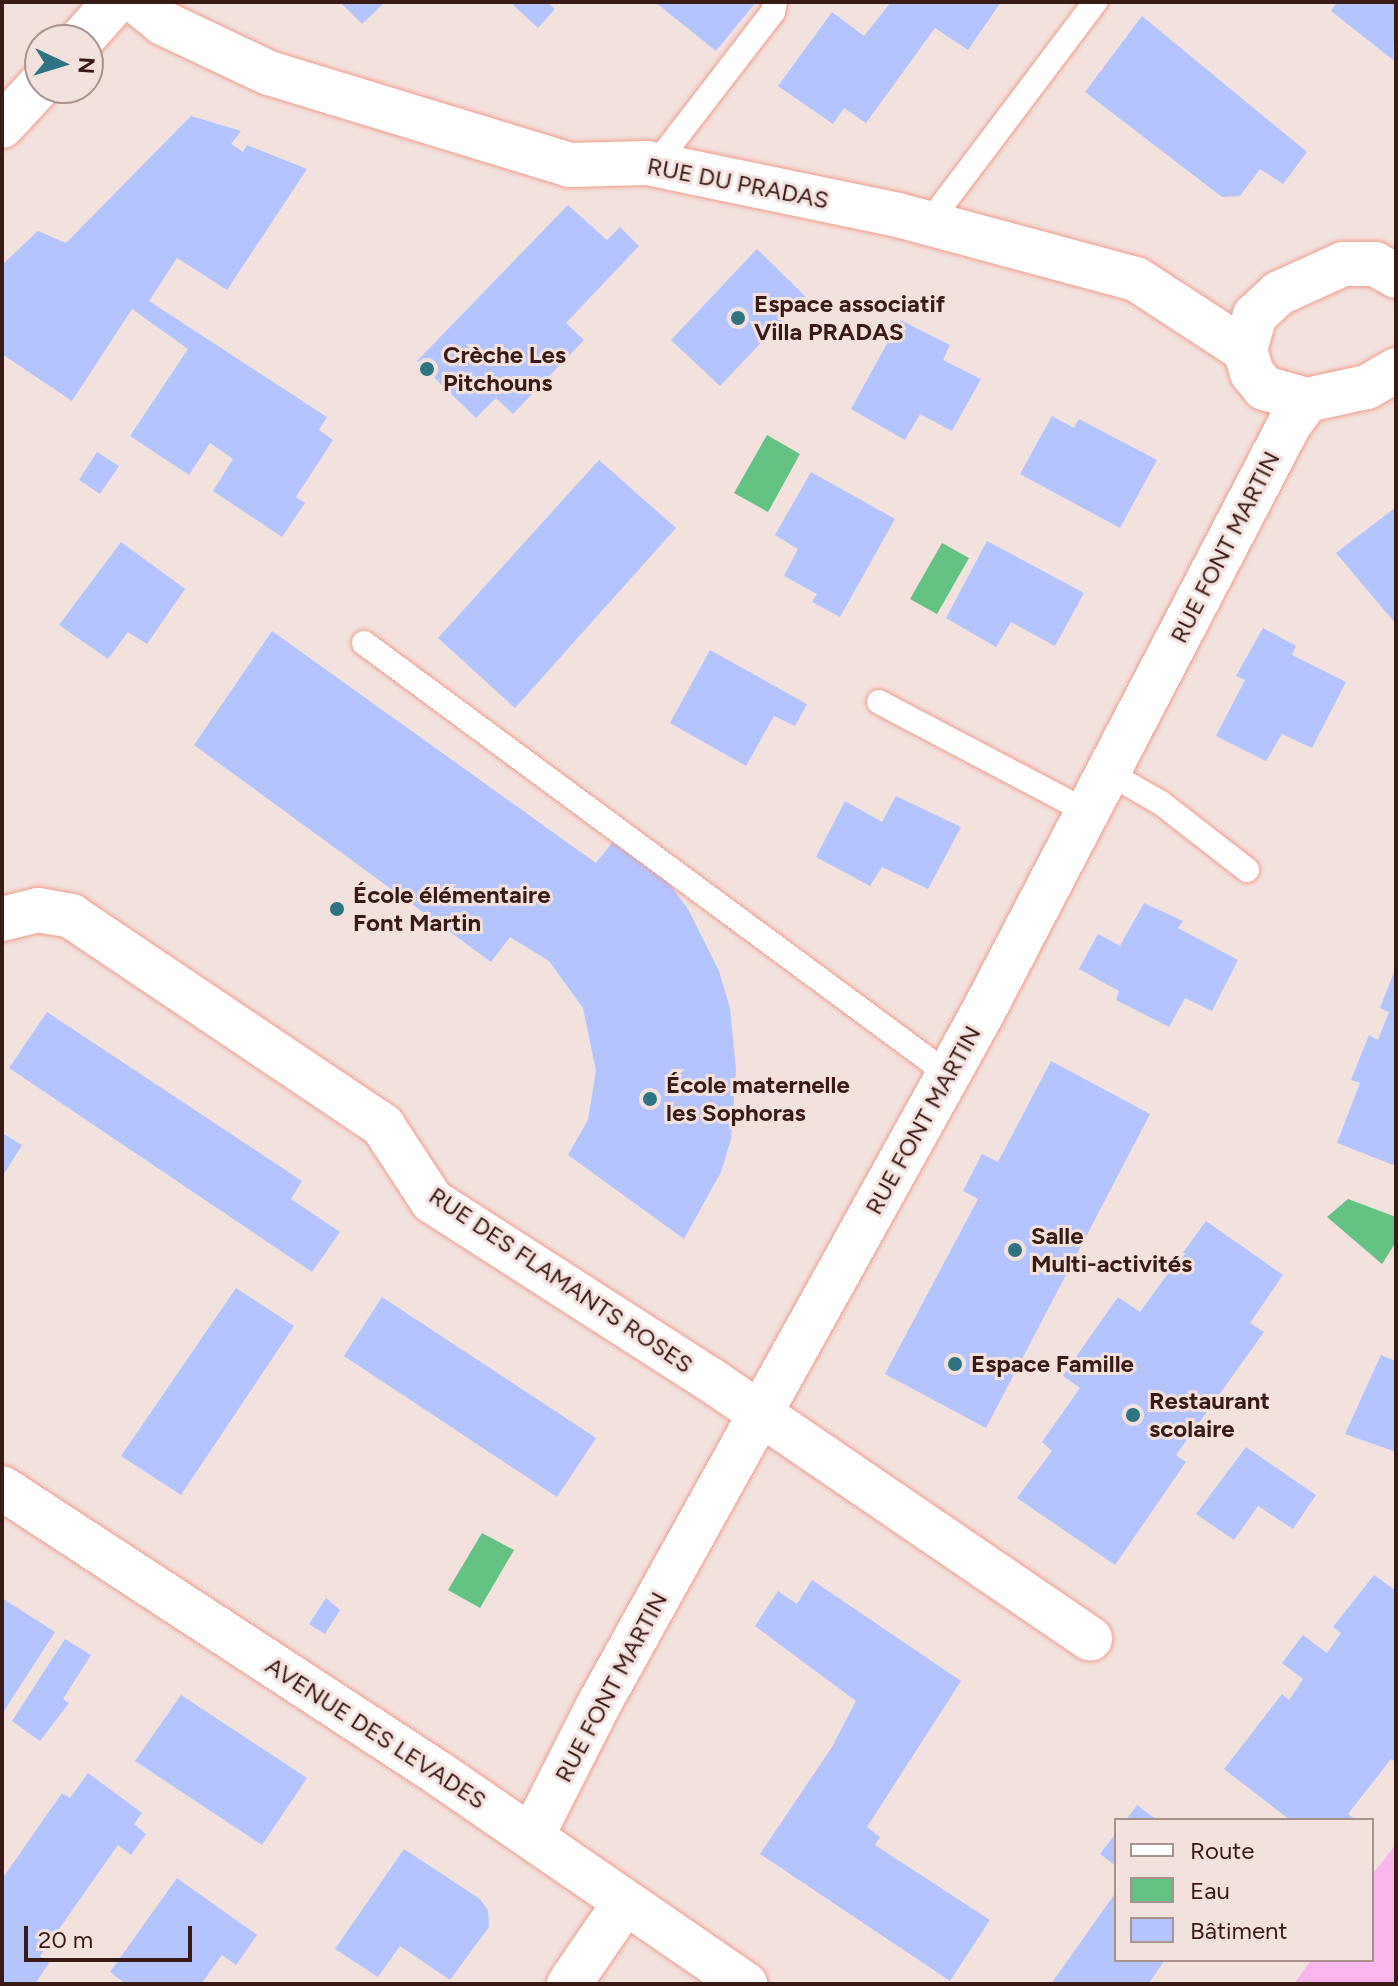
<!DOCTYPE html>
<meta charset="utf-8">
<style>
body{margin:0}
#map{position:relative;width:1398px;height:1986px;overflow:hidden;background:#f3e1dd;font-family:Figtree,sans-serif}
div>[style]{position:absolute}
.green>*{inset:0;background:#f8b6ed}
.water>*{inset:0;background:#64c283}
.building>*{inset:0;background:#b4c4fe}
.roads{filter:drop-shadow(0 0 2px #f09c8a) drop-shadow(0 0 2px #f09c8a)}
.service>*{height:24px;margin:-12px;padding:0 12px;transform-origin:12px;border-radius:12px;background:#fff}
.minor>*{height:44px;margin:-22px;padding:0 22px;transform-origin:22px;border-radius:22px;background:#fff}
.dots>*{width:22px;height:22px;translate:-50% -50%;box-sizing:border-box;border:4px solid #f3e1dd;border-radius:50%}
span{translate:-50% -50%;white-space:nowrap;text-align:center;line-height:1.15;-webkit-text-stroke:6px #f3e1dd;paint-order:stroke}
.street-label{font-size:24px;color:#3a1a14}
.poi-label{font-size:24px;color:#3a1a14;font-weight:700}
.left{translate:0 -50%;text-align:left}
.frame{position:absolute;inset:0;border:4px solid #3a1a14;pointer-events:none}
.legend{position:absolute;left:1114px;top:1818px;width:260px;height:144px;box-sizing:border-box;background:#f3e1dd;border:2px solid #a9918d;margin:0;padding:10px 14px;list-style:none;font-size:24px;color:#3a1a14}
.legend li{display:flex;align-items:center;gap:16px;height:40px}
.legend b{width:40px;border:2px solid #a9918d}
.north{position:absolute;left:24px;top:24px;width:80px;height:80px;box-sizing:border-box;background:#f3e1dd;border:2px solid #a9918d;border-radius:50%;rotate:94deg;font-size:22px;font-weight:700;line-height:32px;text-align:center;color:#3a1a14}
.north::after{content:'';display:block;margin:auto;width:28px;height:36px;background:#2e7482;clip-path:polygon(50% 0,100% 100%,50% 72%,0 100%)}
.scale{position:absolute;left:24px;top:1926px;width:168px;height:36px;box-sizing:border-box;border:4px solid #3a1a14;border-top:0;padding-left:10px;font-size:24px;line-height:28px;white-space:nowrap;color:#3a1a14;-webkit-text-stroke:6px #f3e1dd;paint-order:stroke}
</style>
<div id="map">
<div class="green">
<div style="clip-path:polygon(1396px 1844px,1396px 1984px,1294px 1984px,1311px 1960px,1372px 1960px,1372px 1875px)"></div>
</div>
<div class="water">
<div style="clip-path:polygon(767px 435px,800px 454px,768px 512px,734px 493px)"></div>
<div style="clip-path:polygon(942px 543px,969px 558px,937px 614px,910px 599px)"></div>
<div style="clip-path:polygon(1348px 1199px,1396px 1217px,1396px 1242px,1382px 1264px,1327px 1217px)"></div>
<div style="clip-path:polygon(482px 1533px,514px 1550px,480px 1608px,448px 1590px)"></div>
</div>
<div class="building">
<div style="clip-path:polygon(340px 2px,385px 2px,362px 24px)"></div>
<div style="clip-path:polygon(510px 2px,547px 2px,555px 9px,538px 28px)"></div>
<div style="clip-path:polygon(655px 2px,756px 2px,716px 51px)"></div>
<div style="clip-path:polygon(891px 2px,1001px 2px,968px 50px,935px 28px,866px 123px,844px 108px,833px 124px,778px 86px,832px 12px,864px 36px)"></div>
<div style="clip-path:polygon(1337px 2px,1396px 2px,1393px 60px,1331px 11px)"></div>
<div style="clip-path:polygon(1142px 16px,1307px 152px,1283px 184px,1260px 169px,1240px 196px,1222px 197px,1085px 92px)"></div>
<div style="clip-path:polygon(191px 116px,241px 131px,231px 144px,243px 152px,247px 145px,307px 169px,227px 290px,177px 258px,149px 301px,327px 417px,319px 430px,333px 440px,296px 497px,305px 503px,282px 537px,213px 491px,233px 459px,210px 443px,189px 475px,130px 436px,188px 349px,132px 309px,72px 401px,2px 354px,2px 265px,38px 231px,66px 243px)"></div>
<div style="clip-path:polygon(568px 205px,607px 240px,620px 227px,639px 246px,566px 323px,584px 340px,513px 414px,496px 398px,476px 418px,417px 361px)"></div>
<div style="clip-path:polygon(757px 249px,805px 296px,720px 386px,671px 340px)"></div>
<div style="clip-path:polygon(900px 320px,950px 345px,943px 360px,981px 379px,952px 431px,920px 414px,905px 440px,851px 409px)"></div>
<div style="clip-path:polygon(1052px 416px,1074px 428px,1079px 419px,1157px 460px,1120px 528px,1020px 474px)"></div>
<div style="clip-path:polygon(97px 452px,119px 466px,100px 494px,79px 480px)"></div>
<div style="clip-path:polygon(599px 460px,676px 528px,515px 708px,438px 638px)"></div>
<div style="clip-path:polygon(811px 472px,895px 519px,840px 617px,812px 602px,817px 594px,784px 576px,798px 549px,775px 535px)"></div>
<div style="clip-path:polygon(1396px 507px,1396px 624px,1336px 553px)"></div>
<div style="clip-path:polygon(987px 541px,1084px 593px,1055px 646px,1011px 622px,996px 647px,946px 618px)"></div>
<div style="clip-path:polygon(121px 542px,185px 589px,147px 644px,128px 632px,108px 659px,59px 625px)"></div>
<div style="clip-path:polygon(1263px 628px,1296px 646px,1292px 655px,1346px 682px,1312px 748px,1282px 734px,1266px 761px,1216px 736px,1245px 680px,1236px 676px)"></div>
<div style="clip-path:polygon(272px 631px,596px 863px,617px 837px,667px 881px,688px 909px,719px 971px,730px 1008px,736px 1069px,731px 1139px,721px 1172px,684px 1239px,568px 1155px,588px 1120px,596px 1071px,583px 1008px,549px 961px,510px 937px,491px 962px,194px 745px)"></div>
<div style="clip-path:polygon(710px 650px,807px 704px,795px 726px,774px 716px,746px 766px,670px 723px)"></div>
<div style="clip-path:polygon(896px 796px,961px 827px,928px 889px,882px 867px,870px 886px,816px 857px,845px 801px,882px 822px)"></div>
<div style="clip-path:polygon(1144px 903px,1183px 921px,1178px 928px,1238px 960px,1212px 1011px,1185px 998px,1169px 1027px,1116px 1000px,1119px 991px,1079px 969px,1098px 934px,1120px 946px)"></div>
<div style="clip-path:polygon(1396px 967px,1396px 1166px,1337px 1143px,1360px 1083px,1351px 1080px,1369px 1035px,1378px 1040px,1389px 1012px,1380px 1008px)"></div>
<div style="clip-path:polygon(47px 1012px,302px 1181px,291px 1199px,340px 1232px,312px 1272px,9px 1068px)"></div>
<div style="clip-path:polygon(1051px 1061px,1150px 1114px,986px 1428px,885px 1374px,978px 1199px,963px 1191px,982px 1154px,998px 1162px)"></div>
<div style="clip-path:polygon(2px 1133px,22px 1145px,2px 1177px)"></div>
<div style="clip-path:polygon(1206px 1221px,1283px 1275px,1250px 1323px,1264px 1332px,1176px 1455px,1186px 1462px,1115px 1565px,1017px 1498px,1052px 1451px,1042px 1442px,1080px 1388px,1063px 1376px,1087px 1341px,1118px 1297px,1140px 1312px)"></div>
<div style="clip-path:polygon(236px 1288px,294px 1326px,181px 1495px,121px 1456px)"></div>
<div style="clip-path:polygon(382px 1297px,596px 1438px,557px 1497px,344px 1356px)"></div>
<div style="clip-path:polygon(1381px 1355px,1396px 1361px,1396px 1452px,1345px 1434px)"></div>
<div style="clip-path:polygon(1246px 1447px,1316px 1495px,1293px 1529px,1258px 1506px,1234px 1540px,1196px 1514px)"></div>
<div style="clip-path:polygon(1374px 1575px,1396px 1591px,1396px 1762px,1391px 1759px,1348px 1814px,1356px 1820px,1290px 1820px,1224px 1769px,1282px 1694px,1289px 1700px,1303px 1679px,1282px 1663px,1303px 1635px,1327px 1653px,1341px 1633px,1333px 1627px)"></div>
<div style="clip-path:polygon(812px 1580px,961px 1681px,867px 1827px,880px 1837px,875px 1845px,990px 1920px,950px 1981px,760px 1854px,832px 1747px,856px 1701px,755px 1626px,778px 1591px,797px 1604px)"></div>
<div style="clip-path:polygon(2px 1598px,55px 1632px,2px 1714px)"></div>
<div style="clip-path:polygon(326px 1598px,340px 1610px,325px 1634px,309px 1624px)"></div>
<div style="clip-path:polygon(65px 1639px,91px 1655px,63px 1699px,69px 1703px,40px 1741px,12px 1721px)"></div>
<div style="clip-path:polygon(181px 1695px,307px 1778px,262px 1845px,135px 1761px)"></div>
<div style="clip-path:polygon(88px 1773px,142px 1813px,134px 1824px,146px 1834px,131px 1855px,118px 1845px,40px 1956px,49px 1963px,35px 1984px,2px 1984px,2px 1879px,62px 1793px,70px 1798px)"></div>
<div style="clip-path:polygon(1137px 1805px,1157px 1820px,1126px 1820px)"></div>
<div style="clip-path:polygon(1116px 1833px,1116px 1866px,1100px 1854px)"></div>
<div style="clip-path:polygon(404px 1849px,480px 1899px,488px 1910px,489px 1927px,450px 1980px,400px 1946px,378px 1977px,335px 1949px)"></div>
<div style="clip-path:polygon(177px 1878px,257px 1935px,236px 1965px,222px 1955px,201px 1984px,126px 1984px,110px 1972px)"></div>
<div style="clip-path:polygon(1116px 1892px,1116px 1960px,1165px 1960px,1148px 1984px,1051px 1984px)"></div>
</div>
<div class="roads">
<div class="service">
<div style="left:655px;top:165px;width:193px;rotate:-52.4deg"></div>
<div style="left:773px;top:12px;width:10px;rotate:-79deg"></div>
<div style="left:928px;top:224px;width:278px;rotate:-53deg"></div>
<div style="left:364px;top:643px;width:726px;rotate:36.43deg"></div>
<div style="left:879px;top:702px;width:234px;rotate:27.8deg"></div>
<div style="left:1107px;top:772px;width:62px;rotate:29.9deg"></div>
<div style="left:1161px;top:803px;width:109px;rotate:37.9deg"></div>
</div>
<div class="minor">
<div style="left:137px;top:2px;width:33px;rotate:39deg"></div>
<div style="left:163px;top:23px;width:117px;rotate:25.3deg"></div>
<div style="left:269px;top:73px;width:314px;rotate:17deg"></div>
<div style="left:569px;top:165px;width:78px;rotate:-1.5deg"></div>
<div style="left:647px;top:163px;width:256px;rotate:11.7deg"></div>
<div style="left:898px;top:215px;width:246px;rotate:15.1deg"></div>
<div style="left:1136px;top:279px;width:130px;rotate:33.1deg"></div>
<div style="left:81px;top:40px;width:51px;rotate:-48.2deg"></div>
<div style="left:2px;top:126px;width:56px;rotate:-47.2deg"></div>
<div style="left:1396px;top:276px;width:24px;rotate:-150deg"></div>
<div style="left:1375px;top:264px;width:32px;rotate:180deg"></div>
<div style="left:1343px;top:264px;width:70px;rotate:155.6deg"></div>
<div style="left:1279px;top:293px;width:33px;rotate:137deg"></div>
<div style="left:1255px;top:315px;width:36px;rotate:106deg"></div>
<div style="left:1245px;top:350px;width:24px;rotate:73deg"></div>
<div style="left:1252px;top:373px;width:19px;rotate:51deg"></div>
<div style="left:1264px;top:388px;width:45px;rotate:15.6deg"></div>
<div style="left:1307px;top:400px;width:61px;rotate:-12.2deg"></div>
<div style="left:1367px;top:387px;width:34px;rotate:-30deg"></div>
<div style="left:2px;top:919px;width:37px;rotate:-14deg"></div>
<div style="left:38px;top:910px;width:34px;rotate:10deg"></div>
<div style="left:71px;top:916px;width:376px;rotate:33.9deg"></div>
<div style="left:383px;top:1126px;width:90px;rotate:56.8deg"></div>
<div style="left:432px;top:1201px;width:331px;rotate:32.7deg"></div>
<div style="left:711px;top:1380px;width:459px;rotate:34.3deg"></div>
<div style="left:2px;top:1488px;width:521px;rotate:33.17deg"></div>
<div style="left:438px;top:1773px;width:373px;rotate:34.5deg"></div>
<div style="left:532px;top:1836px;width:148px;rotate:-63.1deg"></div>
<div style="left:599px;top:1704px;width:791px;rotate:-60.97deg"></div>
<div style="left:983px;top:1012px;width:662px;rotate:-62.47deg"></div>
<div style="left:1289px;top:425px;width:31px;rotate:-54deg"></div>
<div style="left:569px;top:1984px;width:97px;rotate:-55.5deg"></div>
</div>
</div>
<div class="dots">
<div style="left:738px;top:318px;background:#2e7482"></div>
<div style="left:427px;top:369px;background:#2e7482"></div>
<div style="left:337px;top:909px;background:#2e7482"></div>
<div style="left:650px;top:1099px;background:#2e7482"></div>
<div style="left:1015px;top:1250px;background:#2e7482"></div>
<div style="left:955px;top:1364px;background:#2e7482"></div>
<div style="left:1133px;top:1415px;background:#2e7482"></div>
</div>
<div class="street-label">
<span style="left:738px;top:183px;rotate:11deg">RUE DU PRADAS</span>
<span style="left:1225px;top:547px;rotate:-63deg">RUE FONT MARTIN</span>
<span style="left:923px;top:1120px;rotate:-61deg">RUE FONT MARTIN</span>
<span style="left:561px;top:1280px;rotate:34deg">RUE DES FLAMANTS ROSES</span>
<span style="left:611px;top:1687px;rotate:-62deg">RUE FONT MARTIN</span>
<span style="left:376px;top:1733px;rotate:33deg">AVENUE DES LEVADES</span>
</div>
<div class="poi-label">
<span class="left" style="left:754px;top:318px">Espace associatif<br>Villa PRADAS</span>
<span class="left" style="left:443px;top:369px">Crèche Les<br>Pitchouns</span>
<span class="left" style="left:353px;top:909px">École élémentaire<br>Font Martin</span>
<span class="left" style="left:666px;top:1099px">École maternelle<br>les Sophoras</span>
<span class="left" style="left:1031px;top:1250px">Salle<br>Multi-activités</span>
<span class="left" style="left:971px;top:1364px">Espace Famille</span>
<span class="left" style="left:1149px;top:1415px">Restaurant<br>scolaire</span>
</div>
<div class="frame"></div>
<ul class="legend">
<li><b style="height:10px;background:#fff"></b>Route</li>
<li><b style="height:22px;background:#64c283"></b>Eau</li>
<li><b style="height:22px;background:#b4c4fe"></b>Bâtiment</li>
</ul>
<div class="north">N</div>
<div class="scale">20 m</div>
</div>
